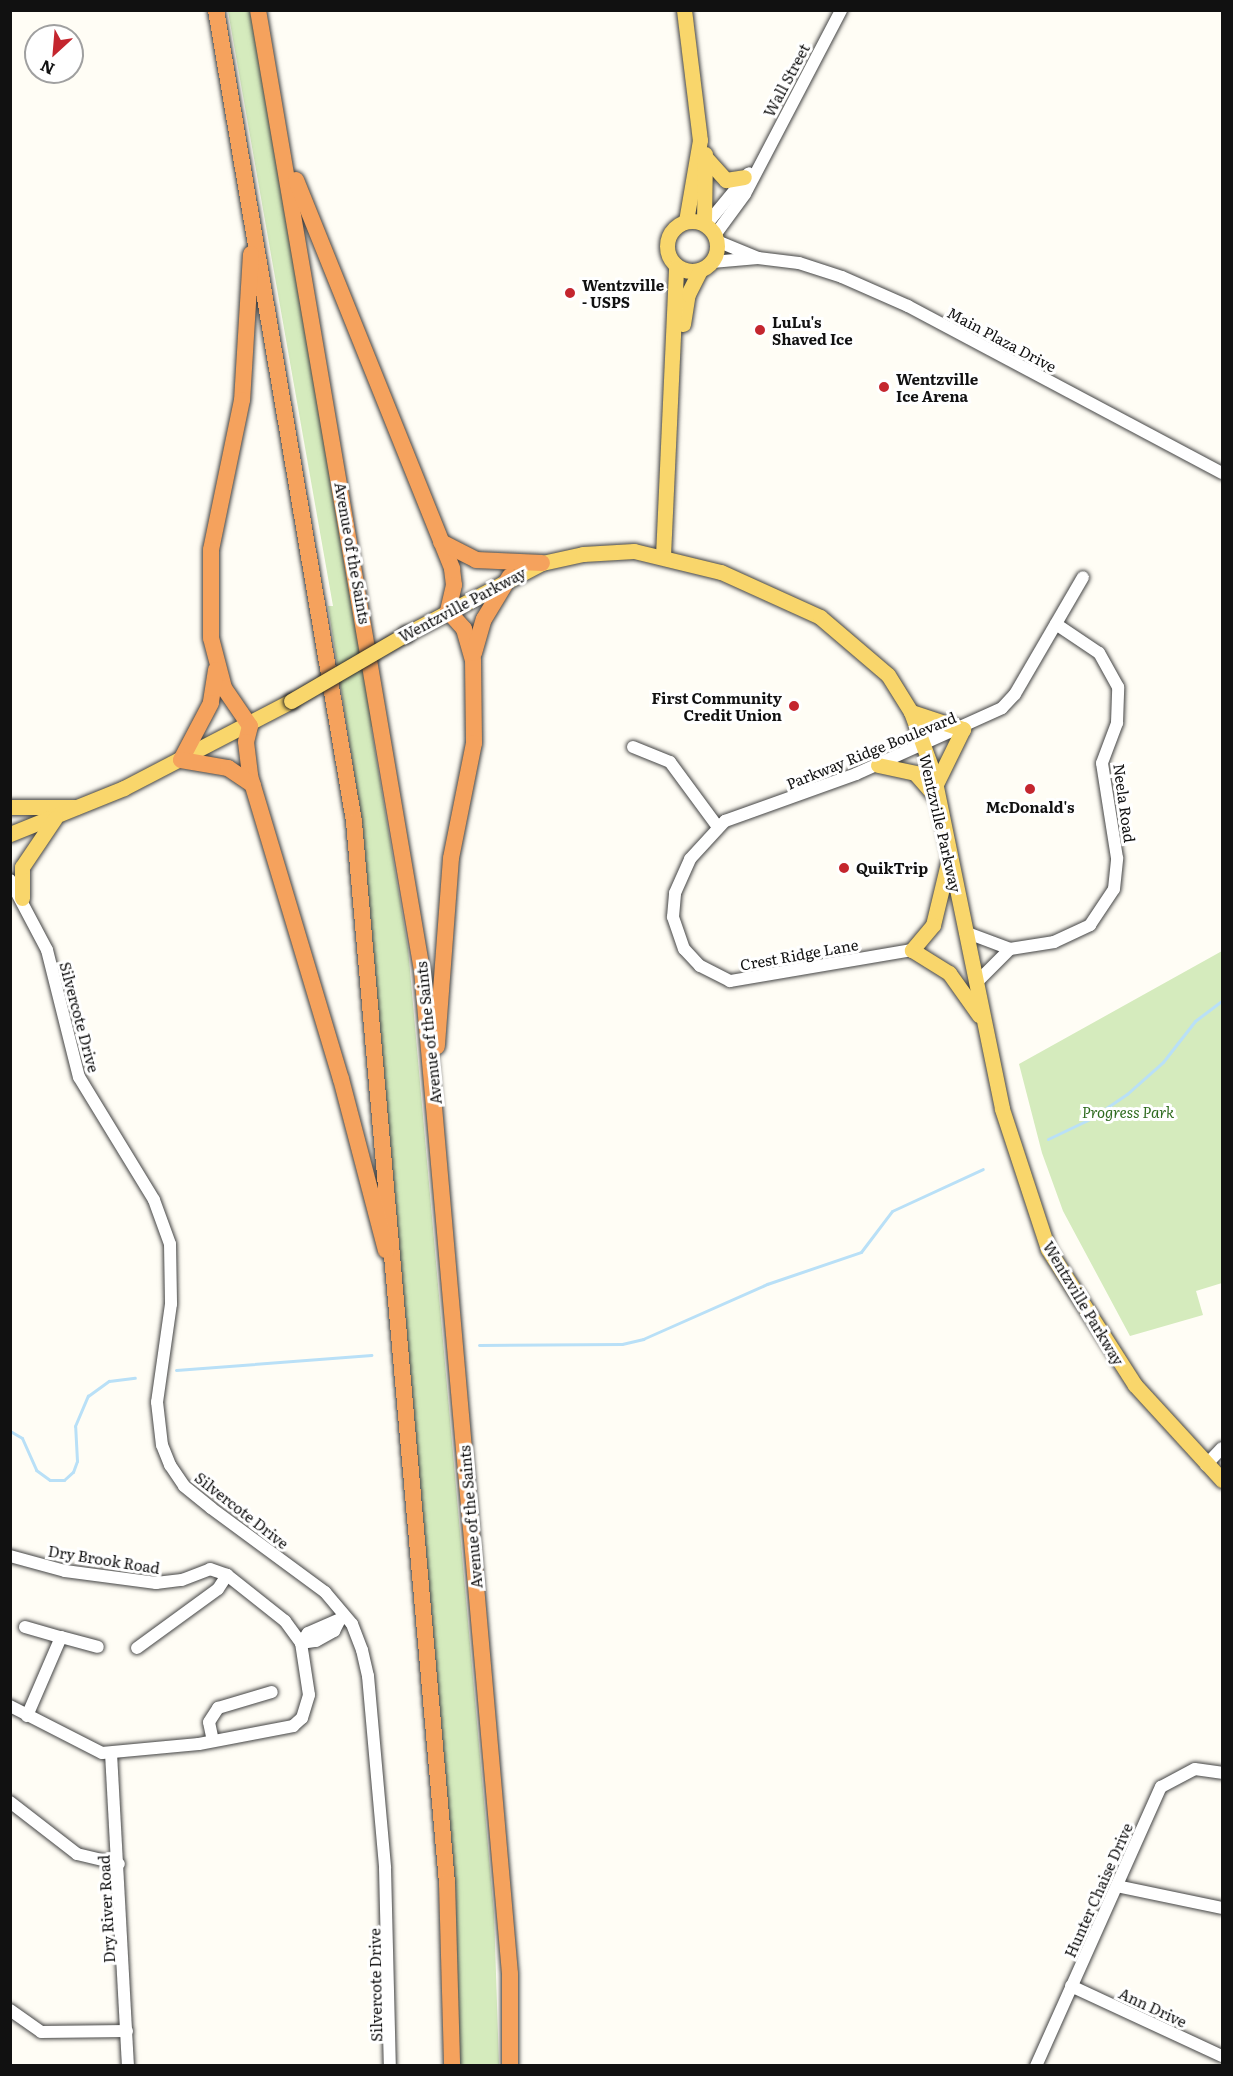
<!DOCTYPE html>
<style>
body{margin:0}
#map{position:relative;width:1233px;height:2076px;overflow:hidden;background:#fffdf5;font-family:Literata,serif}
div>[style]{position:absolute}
.green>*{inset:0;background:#d5ebbd}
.stream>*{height:3px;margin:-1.5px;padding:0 1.5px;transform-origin:1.5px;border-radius:1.5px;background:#b9e0f7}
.roads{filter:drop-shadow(0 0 2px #444) drop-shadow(0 0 2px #444)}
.minor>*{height:12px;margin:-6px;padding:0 6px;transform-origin:6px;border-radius:6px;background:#fff}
.major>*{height:15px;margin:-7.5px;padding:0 7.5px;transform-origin:7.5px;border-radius:7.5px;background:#f9d66b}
.major>.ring{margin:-7.5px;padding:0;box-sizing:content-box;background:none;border:15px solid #f9d66b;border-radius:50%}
.highway>*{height:16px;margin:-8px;padding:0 8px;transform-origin:8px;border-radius:8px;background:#f5a25d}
.bridges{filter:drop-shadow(0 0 2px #222) drop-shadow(0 0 2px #222)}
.major-bridge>*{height:15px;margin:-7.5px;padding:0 7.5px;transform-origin:7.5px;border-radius:7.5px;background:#f9d66b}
.dots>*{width:16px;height:16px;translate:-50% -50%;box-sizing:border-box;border:3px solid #fff;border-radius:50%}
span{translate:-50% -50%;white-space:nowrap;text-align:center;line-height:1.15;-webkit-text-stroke:6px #fff;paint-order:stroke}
.street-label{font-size:15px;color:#111}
.poi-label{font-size:15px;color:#111;font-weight:700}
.left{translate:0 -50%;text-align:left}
.right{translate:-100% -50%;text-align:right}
.park-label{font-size:15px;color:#2f6b1f;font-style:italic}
.frame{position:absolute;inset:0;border:12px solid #111;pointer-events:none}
.north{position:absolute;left:24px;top:24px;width:60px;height:60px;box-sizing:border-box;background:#fff;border:2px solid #a0a0a0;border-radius:50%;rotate:206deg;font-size:16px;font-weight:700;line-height:24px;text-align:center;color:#111}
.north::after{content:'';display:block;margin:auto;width:21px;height:27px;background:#c4262e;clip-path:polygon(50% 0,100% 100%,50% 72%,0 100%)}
</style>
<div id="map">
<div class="green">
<div style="clip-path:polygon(228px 11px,252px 11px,377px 725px,371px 727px,408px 948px,494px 1913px,499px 2065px,460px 2065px,455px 1882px,362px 822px,328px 606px,333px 606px)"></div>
<div style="clip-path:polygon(1222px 951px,1222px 1283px,1196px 1291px,1203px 1315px,1130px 1336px,1063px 1211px,1042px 1153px,1019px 1064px)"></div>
</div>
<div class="stream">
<div style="left:1048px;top:1139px;width:47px;rotate:-25.5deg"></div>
<div style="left:1090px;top:1119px;width:45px;rotate:-34deg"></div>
<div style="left:1127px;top:1094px;width:48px;rotate:-41.6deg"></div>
<div style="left:1163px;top:1062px;width:52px;rotate:-52deg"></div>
<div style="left:1195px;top:1021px;width:34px;rotate:-37deg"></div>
<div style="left:479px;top:1345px;width:143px;rotate:-0.4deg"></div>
<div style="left:622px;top:1344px;width:22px;rotate:-13deg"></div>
<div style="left:643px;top:1339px;width:136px;rotate:-23.9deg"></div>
<div style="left:767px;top:1284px;width:99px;rotate:-18.8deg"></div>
<div style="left:861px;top:1252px;width:51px;rotate:-52.9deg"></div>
<div style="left:892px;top:1211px;width:100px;rotate:-24.8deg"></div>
<div style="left:176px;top:1370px;width:196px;rotate:-4.4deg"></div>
<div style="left:10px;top:1431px;width:14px;rotate:30deg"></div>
<div style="left:22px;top:1438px;width:35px;rotate:66deg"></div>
<div style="left:36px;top:1470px;width:17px;rotate:36deg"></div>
<div style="left:50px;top:1480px;width:14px"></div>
<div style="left:64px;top:1480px;width:12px;rotate:-42deg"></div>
<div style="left:73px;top:1472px;width:12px;rotate:-70deg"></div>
<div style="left:77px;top:1461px;width:35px;rotate:-93deg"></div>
<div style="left:75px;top:1426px;width:33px;rotate:-67deg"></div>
<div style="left:88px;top:1396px;width:26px;rotate:-36deg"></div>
<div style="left:109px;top:1381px;width:26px;rotate:-7deg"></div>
</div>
<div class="roads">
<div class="minor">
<div style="left:706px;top:225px;width:67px;rotate:-50.4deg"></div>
<div style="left:715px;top:235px;width:51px;rotate:-53.8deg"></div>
<div style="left:745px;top:194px;width:208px;rotate:-62.4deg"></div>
<div style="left:717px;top:241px;width:44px;rotate:22.5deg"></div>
<div style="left:712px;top:262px;width:46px;rotate:-5deg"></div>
<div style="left:758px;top:258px;width:41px;rotate:7deg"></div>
<div style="left:799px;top:263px;width:45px;rotate:18deg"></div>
<div style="left:842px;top:277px;width:72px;rotate:23.7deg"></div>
<div style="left:908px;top:306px;width:356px;rotate:28deg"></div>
<div style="left:633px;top:747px;width:40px;rotate:22deg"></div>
<div style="left:670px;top:762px;width:81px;rotate:53.6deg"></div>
<div style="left:10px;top:880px;width:79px;rotate:62.1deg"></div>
<div style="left:47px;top:950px;width:131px;rotate:75.9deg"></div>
<div style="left:79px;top:1077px;width:144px;rotate:58.6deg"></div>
<div style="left:154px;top:1200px;width:47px;rotate:70deg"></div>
<div style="left:170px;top:1244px;width:60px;rotate:89deg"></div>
<div style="left:171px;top:1304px;width:99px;rotate:98.1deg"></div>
<div style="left:157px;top:1402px;width:43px;rotate:83.4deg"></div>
<div style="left:162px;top:1445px;width:22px;rotate:68deg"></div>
<div style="left:170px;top:1465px;width:25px;rotate:56deg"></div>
<div style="left:184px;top:1486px;width:35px;rotate:39deg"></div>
<div style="left:211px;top:1508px;width:142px;rotate:36.4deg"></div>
<div style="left:325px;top:1592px;width:42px;rotate:49.8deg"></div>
<div style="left:352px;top:1624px;width:28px;rotate:69deg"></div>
<div style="left:362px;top:1650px;width:27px;rotate:77deg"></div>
<div style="left:368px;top:1676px;width:193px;rotate:84.9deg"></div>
<div style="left:385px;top:1868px;width:198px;rotate:88.6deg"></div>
<div style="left:965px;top:932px;width:48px;rotate:20.7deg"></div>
<div style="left:1010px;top:949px;width:45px;rotate:-9deg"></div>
<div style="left:1054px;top:942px;width:40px;rotate:-25deg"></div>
<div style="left:1090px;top:925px;width:43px;rotate:-56.3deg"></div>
<div style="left:1114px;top:889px;width:31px;rotate:-84deg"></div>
<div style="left:1117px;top:858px;width:96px;rotate:-99deg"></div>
<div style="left:1102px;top:763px;width:43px;rotate:-69.4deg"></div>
<div style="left:1117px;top:723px;width:36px;rotate:-88deg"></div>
<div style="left:1118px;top:687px;width:39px;rotate:-119deg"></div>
<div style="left:1099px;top:653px;width:52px;rotate:-146deg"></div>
<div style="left:912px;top:950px;width:185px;rotate:170.3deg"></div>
<div style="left:730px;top:981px;width:34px;rotate:-153deg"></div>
<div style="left:700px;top:966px;width:23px;rotate:-133deg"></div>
<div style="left:684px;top:949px;width:34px;rotate:-109deg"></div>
<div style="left:673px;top:917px;width:24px;rotate:-85deg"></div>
<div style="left:675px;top:893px;width:37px;rotate:-66deg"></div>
<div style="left:690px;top:859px;width:52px;rotate:-47.4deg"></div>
<div style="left:725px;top:821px;width:139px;rotate:-19.7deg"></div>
<div style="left:856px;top:774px;width:160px;rotate:-24.3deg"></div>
<div style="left:1002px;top:708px;width:19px;rotate:-47deg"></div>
<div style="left:1015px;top:694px;width:135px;rotate:-59.8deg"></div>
<div style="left:976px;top:983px;width:48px;rotate:-45deg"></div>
<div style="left:1206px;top:1465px;width:23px;rotate:-47deg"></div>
<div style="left:10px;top:1556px;width:57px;rotate:15.3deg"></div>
<div style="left:65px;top:1571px;width:92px;rotate:7.5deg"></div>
<div style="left:156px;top:1583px;width:26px;rotate:-7deg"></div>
<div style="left:182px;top:1580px;width:30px;rotate:-21deg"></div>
<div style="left:210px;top:1569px;width:18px;rotate:19deg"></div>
<div style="left:227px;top:1575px;width:74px;rotate:38.4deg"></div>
<div style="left:285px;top:1621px;width:27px;rotate:54deg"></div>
<div style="left:301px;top:1643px;width:12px;rotate:-55deg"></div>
<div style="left:308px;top:1633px;width:40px;rotate:-23.4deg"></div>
<div style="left:25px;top:1627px;width:37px;rotate:16deg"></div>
<div style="left:137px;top:1648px;width:100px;rotate:-36.1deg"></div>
<div style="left:218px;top:1589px;width:17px;rotate:-57deg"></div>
<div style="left:10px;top:1706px;width:103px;rotate:27.1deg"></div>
<div style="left:102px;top:1753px;width:97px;rotate:-5.3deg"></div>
<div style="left:199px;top:1744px;width:96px;rotate:-10.8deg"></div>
<div style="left:293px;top:1726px;width:12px;rotate:-42deg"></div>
<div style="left:302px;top:1718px;width:24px;rotate:-73deg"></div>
<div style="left:309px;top:1695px;width:53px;rotate:-98.7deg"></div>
<div style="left:301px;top:1643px;width:15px;rotate:-8deg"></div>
<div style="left:316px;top:1641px;width:21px;rotate:-29deg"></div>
<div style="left:334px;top:1631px;width:11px;rotate:-63deg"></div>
<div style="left:27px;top:1716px;width:86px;rotate:-66.7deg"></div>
<div style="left:61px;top:1637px;width:38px;rotate:15deg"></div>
<div style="left:213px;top:1741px;width:19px;rotate:-102deg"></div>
<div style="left:209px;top:1722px;width:17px;rotate:-57deg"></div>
<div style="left:218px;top:1708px;width:56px;rotate:-16.5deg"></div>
<div style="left:111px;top:1753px;width:313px;rotate:86.9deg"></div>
<div style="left:10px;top:1802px;width:85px;rotate:37.8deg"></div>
<div style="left:77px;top:1854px;width:43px;rotate:13.4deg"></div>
<div style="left:1117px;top:1886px;width:107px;rotate:11.8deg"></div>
<div style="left:1071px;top:1986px;width:166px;rotate:24.9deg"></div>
<div style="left:10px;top:2010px;width:38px;rotate:35deg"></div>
<div style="left:41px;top:2032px;width:86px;rotate:-0.7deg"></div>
<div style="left:1036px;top:2066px;width:306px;rotate:-65.9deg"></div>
<div style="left:1161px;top:1787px;width:38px;rotate:-28deg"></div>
<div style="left:1195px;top:1769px;width:27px;rotate:8deg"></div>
</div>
<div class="major">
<div style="left:684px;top:10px;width:131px;rotate:83deg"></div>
<div style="left:700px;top:140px;width:82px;rotate:99.8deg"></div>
<div style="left:706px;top:158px;width:30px;rotate:48deg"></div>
<div style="left:726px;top:180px;width:18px;rotate:-9deg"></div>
<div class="ring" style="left:667px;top:221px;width:35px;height:35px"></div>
<div style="left:704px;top:223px;width:69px;rotate:-89.2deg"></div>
<div style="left:683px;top:324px;width:30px;rotate:-81deg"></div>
<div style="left:688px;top:294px;width:27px;rotate:-63deg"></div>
<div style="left:663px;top:556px;width:290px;rotate:-87.4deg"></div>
<div style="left:406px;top:634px;width:153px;rotate:-27.6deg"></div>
<div style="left:542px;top:563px;width:42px;rotate:-12.4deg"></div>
<div style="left:583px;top:554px;width:51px;rotate:-3.4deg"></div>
<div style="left:634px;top:551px;width:89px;rotate:13.6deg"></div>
<div style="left:721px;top:572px;width:109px;rotate:24.4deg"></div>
<div style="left:820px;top:617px;width:89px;rotate:40.5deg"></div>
<div style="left:888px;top:675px;width:44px;rotate:58.1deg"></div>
<div style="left:911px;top:712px;width:64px;rotate:69.9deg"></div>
<div style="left:933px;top:772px;width:344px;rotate:78.4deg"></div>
<div style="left:1002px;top:1109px;width:147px;rotate:71.8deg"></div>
<div style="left:1048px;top:1249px;width:161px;rotate:57.4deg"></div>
<div style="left:1135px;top:1385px;width:129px;rotate:47.5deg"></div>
<div style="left:911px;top:712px;width:55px;rotate:18.1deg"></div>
<div style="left:963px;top:729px;width:61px;rotate:116.1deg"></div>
<div style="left:878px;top:765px;width:38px;rotate:12deg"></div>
<div style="left:915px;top:773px;width:33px;rotate:49deg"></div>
<div style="left:10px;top:807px;width:66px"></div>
<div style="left:10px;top:834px;width:123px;rotate:-22deg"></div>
<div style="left:124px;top:788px;width:188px;rotate:-27.5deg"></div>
<div style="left:948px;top:863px;width:64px;rotate:103.6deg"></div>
<div style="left:933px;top:925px;width:33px;rotate:130deg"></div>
<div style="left:912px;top:950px;width:44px;rotate:31.9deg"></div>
<div style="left:949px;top:973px;width:52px;rotate:54.5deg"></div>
<div style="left:22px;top:898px;width:31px;rotate:-90deg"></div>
<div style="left:22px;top:867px;width:59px;rotate:-56deg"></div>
</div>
<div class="highway">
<div style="left:216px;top:10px;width:824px;rotate:80.35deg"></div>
<div style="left:354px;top:822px;width:1065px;rotate:84.99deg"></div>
<div style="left:447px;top:1883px;width:183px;rotate:88.4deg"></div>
<div style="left:258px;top:10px;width:974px;rotate:80.31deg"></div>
<div style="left:422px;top:970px;width:1008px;rotate:84.99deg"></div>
<div style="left:510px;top:1974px;width:92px;rotate:90deg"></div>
<div style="left:296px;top:180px;width:419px;rotate:68.1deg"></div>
<div style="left:452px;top:569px;width:16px;rotate:83deg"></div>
<div style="left:454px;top:585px;width:27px;rotate:103deg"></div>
<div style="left:448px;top:611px;width:24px;rotate:48deg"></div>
<div style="left:464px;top:629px;width:32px;rotate:74deg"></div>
<div style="left:473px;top:660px;width:83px;rotate:89.3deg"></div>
<div style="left:474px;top:743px;width:117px;rotate:101.3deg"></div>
<div style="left:451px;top:858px;width:189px;rotate:94.3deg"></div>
<div style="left:251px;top:254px;width:146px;rotate:93.5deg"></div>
<div style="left:242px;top:400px;width:153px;rotate:101.7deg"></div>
<div style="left:211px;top:550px;width:88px;rotate:90deg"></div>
<div style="left:211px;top:638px;width:52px;rotate:75.4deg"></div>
<div style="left:224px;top:688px;width:46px;rotate:55.6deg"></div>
<div style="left:250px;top:726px;width:16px;rotate:104deg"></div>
<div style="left:246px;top:742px;width:34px;rotate:83deg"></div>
<div style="left:250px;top:776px;width:316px;rotate:73.3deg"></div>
<div style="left:341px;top:1079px;width:177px;rotate:75.3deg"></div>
<div style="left:441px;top:542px;width:39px;rotate:27deg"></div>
<div style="left:476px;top:560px;width:66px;rotate:2.6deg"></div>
<div style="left:474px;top:653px;width:35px;rotate:-74deg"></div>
<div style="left:484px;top:619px;width:50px;rotate:-58.8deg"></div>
<div style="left:216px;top:670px;width:33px;rotate:99deg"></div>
<div style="left:211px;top:703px;width:64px;rotate:117.8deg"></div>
<div style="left:181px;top:760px;width:48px;rotate:9.7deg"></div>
<div style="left:228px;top:768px;width:30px;rotate:34deg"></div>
</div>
</div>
<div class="bridges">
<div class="major-bridge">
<div style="left:291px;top:701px;width:133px;rotate:-30.2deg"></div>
</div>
</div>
<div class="dots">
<div style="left:570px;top:293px;background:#c4262e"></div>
<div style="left:760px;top:330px;background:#c4262e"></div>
<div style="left:884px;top:387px;background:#c4262e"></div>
<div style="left:794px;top:706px;background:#c4262e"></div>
<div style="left:1030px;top:789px;background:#c4262e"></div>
<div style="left:844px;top:868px;background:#c4262e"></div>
</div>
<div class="street-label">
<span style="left:786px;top:80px;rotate:-62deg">Wall Street</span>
<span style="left:1002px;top:339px;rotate:28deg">Main Plaza Drive</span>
<span style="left:353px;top:553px;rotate:80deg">Avenue of the Saints</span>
<span style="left:462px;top:604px;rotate:-28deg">Wentzville Parkway</span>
<span style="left:871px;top:750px;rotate:-22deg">Parkway Ridge Boulevard</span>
<span style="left:1125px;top:803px;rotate:82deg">Neela Road</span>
<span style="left:941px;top:823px;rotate:77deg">Wentzville Parkway</span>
<span style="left:799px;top:954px;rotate:-10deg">Crest Ridge Lane</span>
<span style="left:80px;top:1017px;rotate:75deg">Silvercote Drive</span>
<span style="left:428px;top:1033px;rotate:-96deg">Avenue of the Saints</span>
<span style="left:1084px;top:1303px;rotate:59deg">Wentzville Parkway</span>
<span style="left:242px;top:1510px;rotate:38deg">Silvercote Drive</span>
<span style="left:470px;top:1517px;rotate:-95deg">Avenue of the Saints</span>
<span style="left:104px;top:1559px;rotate:9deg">Dry Brook Road</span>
<span style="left:1098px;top:1890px;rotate:-66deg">Hunter Chaise Drive</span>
<span style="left:106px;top:1909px;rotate:-93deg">Dry River Road</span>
<span style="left:375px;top:1985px;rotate:-91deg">Silvercote Drive</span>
<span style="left:1153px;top:2007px;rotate:25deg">Ann Drive</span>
</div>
<div class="poi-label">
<span class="left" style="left:582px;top:293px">Wentzville<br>- USPS</span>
<span class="left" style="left:772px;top:330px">LuLu's<br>Shaved Ice</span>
<span class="left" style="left:896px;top:387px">Wentzville<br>Ice Arena</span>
<span class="right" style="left:782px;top:706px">First Community<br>Credit Union</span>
<span style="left:1030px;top:807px">McDonald's</span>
<span class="left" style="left:856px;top:868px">QuikTrip</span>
</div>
<div class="park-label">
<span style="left:1128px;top:1112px">Progress Park</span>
</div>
<div class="frame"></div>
<div class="north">N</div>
</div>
